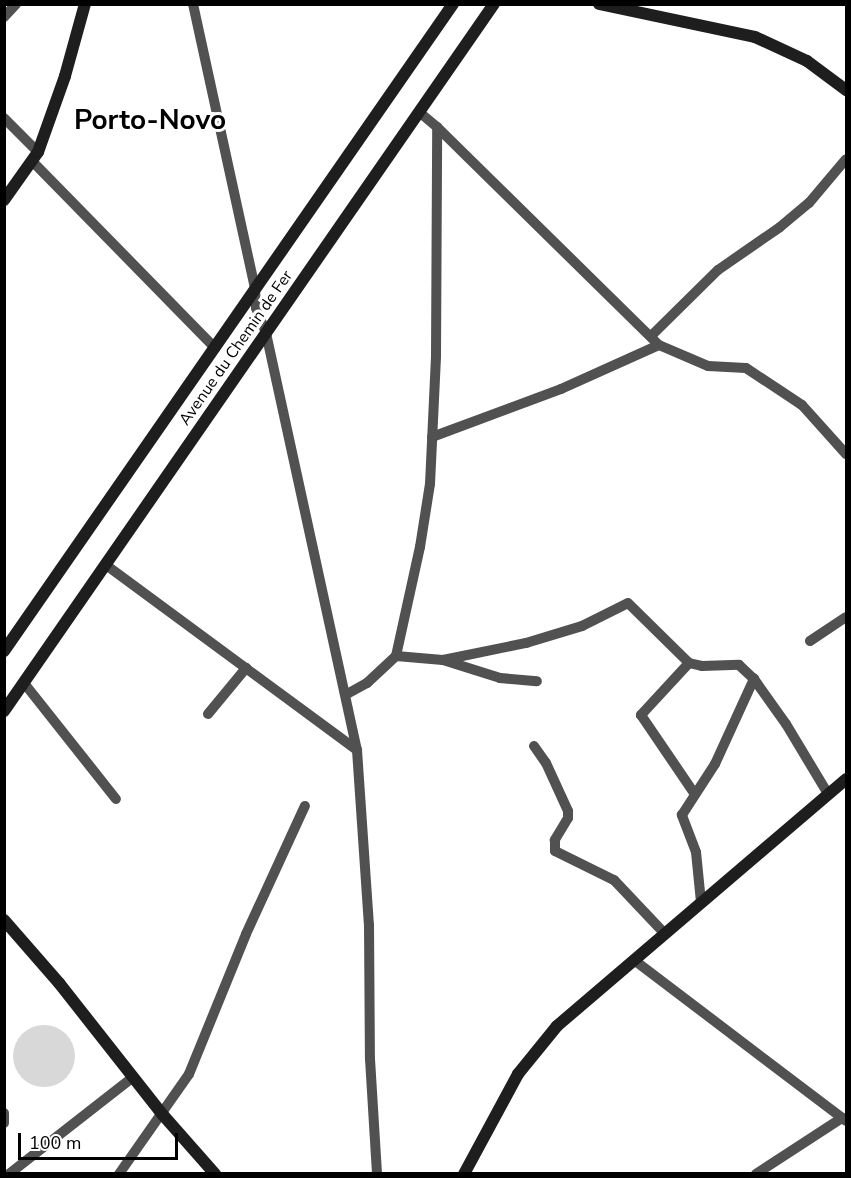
<!DOCTYPE html>
<style>
body{margin:0}
#map{position:relative;width:851px;height:1178px;overflow:hidden;background:#fff;font-family:"Nunito Sans",sans-serif}
div>[style]{position:absolute}
.green>*{inset:0;background:#d8d8d8}
.round{border-radius:50%}
.street>*{height:10px;margin:-5px;padding:0 5px;transform-origin:5px;border-radius:5px;background:#515151}
.secondary>*{height:12px;margin:-6px;padding:0 6px;transform-origin:6px;border-radius:6px;background:#1e1e1e}
span{translate:-50% -50%;white-space:nowrap;text-align:center;line-height:1.15;-webkit-text-stroke:6px #fff;paint-order:stroke}
.street-label{font-size:16px;color:#000}
.town-label{font-size:28px;color:#000;font-weight:700}
.frame{position:absolute;inset:0;border:6px solid #000;pointer-events:none}
.scale{position:absolute;left:18px;top:1133px;width:160px;height:27px;box-sizing:border-box;border:3px solid #000;border-top:0;padding-left:8px;font-size:18px;line-height:21px;white-space:nowrap;color:#000;-webkit-text-stroke:4px #fff;paint-order:stroke}
</style>
<div id="map">
<div class="green">
<div class="round" style="left:13px;top:1025px;width:62px;height:62px"></div>
</div>
<div class="street">
<div style="left:193px;top:4px;width:292px;rotate:77.7deg"></div>
<div style="left:255px;top:289px;width:19px;rotate:87deg"></div>
<div style="left:256px;top:308px;width:27px;rotate:68deg"></div>
<div style="left:266px;top:333px;width:427px;rotate:77.7deg"></div>
<div style="left:357px;top:750px;width:175px;rotate:86.1deg"></div>
<div style="left:369px;top:925px;width:134px;rotate:89.6deg"></div>
<div style="left:370px;top:1059px;width:115px;rotate:86.5deg"></div>
<div style="left:4px;top:17px;width:18px;rotate:-47deg"></div>
<div style="left:4px;top:118px;width:48px;rotate:45deg"></div>
<div style="left:437px;top:127px;width:311px;rotate:44.5deg"></div>
<div style="left:659px;top:345px;width:53px;rotate:23.2deg"></div>
<div style="left:708px;top:366px;width:38px;rotate:3deg"></div>
<div style="left:746px;top:368px;width:67px;rotate:33.5deg"></div>
<div style="left:802px;top:405px;width:66px;rotate:48.1deg"></div>
<div style="left:32px;top:161px;width:262px;rotate:45.6deg"></div>
<div style="left:651px;top:336px;width:94px;rotate:-44.6deg"></div>
<div style="left:718px;top:270px;width:75px;rotate:-34.7deg"></div>
<div style="left:780px;top:227px;width:38px;rotate:-40deg"></div>
<div style="left:809px;top:203px;width:57px;rotate:-49.9deg"></div>
<div style="left:432px;top:437px;width:138px;rotate:-20.4deg"></div>
<div style="left:561px;top:389px;width:107px;rotate:-24.2deg"></div>
<div style="left:106px;top:565px;width:312px;rotate:36.4deg"></div>
<div style="left:810px;top:641px;width:43px;rotate:-33.7deg"></div>
<div style="left:396px;top:656px;width:47px;rotate:4.9deg"></div>
<div style="left:443px;top:660px;width:85px;rotate:-11.6deg"></div>
<div style="left:526px;top:643px;width:59px;rotate:-16.9deg"></div>
<div style="left:582px;top:626px;width:51px;rotate:-26.6deg"></div>
<div style="left:628px;top:603px;width:86px;rotate:44.5deg"></div>
<div style="left:689px;top:663px;width:13px;rotate:13deg"></div>
<div style="left:702px;top:666px;width:37px;rotate:-2deg"></div>
<div style="left:739px;top:665px;width:21px;rotate:43deg"></div>
<div style="left:754px;top:679px;width:55px;rotate:54.6deg"></div>
<div style="left:786px;top:724px;width:82px;rotate:59deg"></div>
<div style="left:443px;top:660px;width:60px;rotate:17.5deg"></div>
<div style="left:500px;top:678px;width:37px;rotate:5deg"></div>
<div style="left:689px;top:663px;width:71px;rotate:132.7deg"></div>
<div style="left:641px;top:715px;width:94px;rotate:55.8deg"></div>
<div style="left:24px;top:683px;width:148px;rotate:51.6deg"></div>
<div style="left:347px;top:694px;width:23px;rotate:-29deg"></div>
<div style="left:367px;top:683px;width:40px;rotate:-43deg"></div>
<div style="left:396px;top:656px;width:112px;rotate:-77.6deg"></div>
<div style="left:420px;top:547px;width:64px;rotate:-81deg"></div>
<div style="left:430px;top:484px;width:129px;rotate:-87.3deg"></div>
<div style="left:436px;top:355px;width:228px;rotate:-89.7deg"></div>
<div style="left:437px;top:127px;width:23px;rotate:-140deg"></div>
<div style="left:208px;top:714px;width:60px;rotate:-50.4deg"></div>
<div style="left:534px;top:746px;width:21px;rotate:55deg"></div>
<div style="left:546px;top:763px;width:53px;rotate:65.4deg"></div>
<div style="left:568px;top:811px;width:7px;rotate:90deg"></div>
<div style="left:568px;top:818px;width:26px;rotate:121deg"></div>
<div style="left:555px;top:840px;width:11px;rotate:90deg"></div>
<div style="left:555px;top:851px;width:66px;rotate:26.2deg"></div>
<div style="left:614px;top:880px;width:74px;rotate:46.6deg"></div>
<div style="left:701px;top:902px;width:50px;rotate:-95.7deg"></div>
<div style="left:696px;top:852px;width:40px;rotate:-111deg"></div>
<div style="left:682px;top:815px;width:61px;rotate:-57.1deg"></div>
<div style="left:715px;top:764px;width:94px;rotate:-65.4deg"></div>
<div style="left:634px;top:960px;width:266px;rotate:37.2deg"></div>
<div style="left:4px;top:1113px;width:10px;rotate:90deg"></div>
<div style="left:9px;top:1174px;width:156px;rotate:-38deg"></div>
<div style="left:119px;top:1174px;width:122px;rotate:-55deg"></div>
<div style="left:189px;top:1074px;width:151px;rotate:-67.8deg"></div>
<div style="left:246px;top:934px;width:141px;rotate:-65.3deg"></div>
<div style="left:756px;top:1174px;width:103px;rotate:-33.1deg"></div>
</div>
<div class="secondary">
<div style="left:599px;top:4px;width:159px;rotate:11.9deg"></div>
<div style="left:755px;top:37px;width:57px;rotate:24.8deg"></div>
<div style="left:807px;top:61px;width:49px;rotate:36.6deg"></div>
<div style="left:4px;top:200px;width:59px;rotate:-54.7deg"></div>
<div style="left:38px;top:152px;width:81px;rotate:-70.4deg"></div>
<div style="left:65px;top:76px;width:75px;rotate:-74.5deg"></div>
<div style="left:4px;top:651px;width:788px;rotate:-55.24deg"></div>
<div style="left:4px;top:711px;width:860px;rotate:-55.28deg"></div>
<div style="left:4px;top:920px;width:84px;rotate:48.9deg"></div>
<div style="left:59px;top:983px;width:168px;rotate:51.8deg"></div>
<div style="left:163px;top:1115px;width:79px;rotate:48.6deg"></div>
<div style="left:464px;top:1174px;width:114px;rotate:-61.6deg"></div>
<div style="left:518px;top:1074px;width:62px;rotate:-50.9deg"></div>
<div style="left:557px;top:1026px;width:380px;rotate:-40.5deg"></div>
</div>
<div class="street-label">
<span style="left:236px;top:348px;rotate:-55deg">Avenue du Chemin de Fer</span>
</div>
<div class="town-label">
<span style="left:150px;top:120px">Porto-Novo</span>
</div>
<div class="frame"></div>
<div class="scale">100 m</div>
</div>
